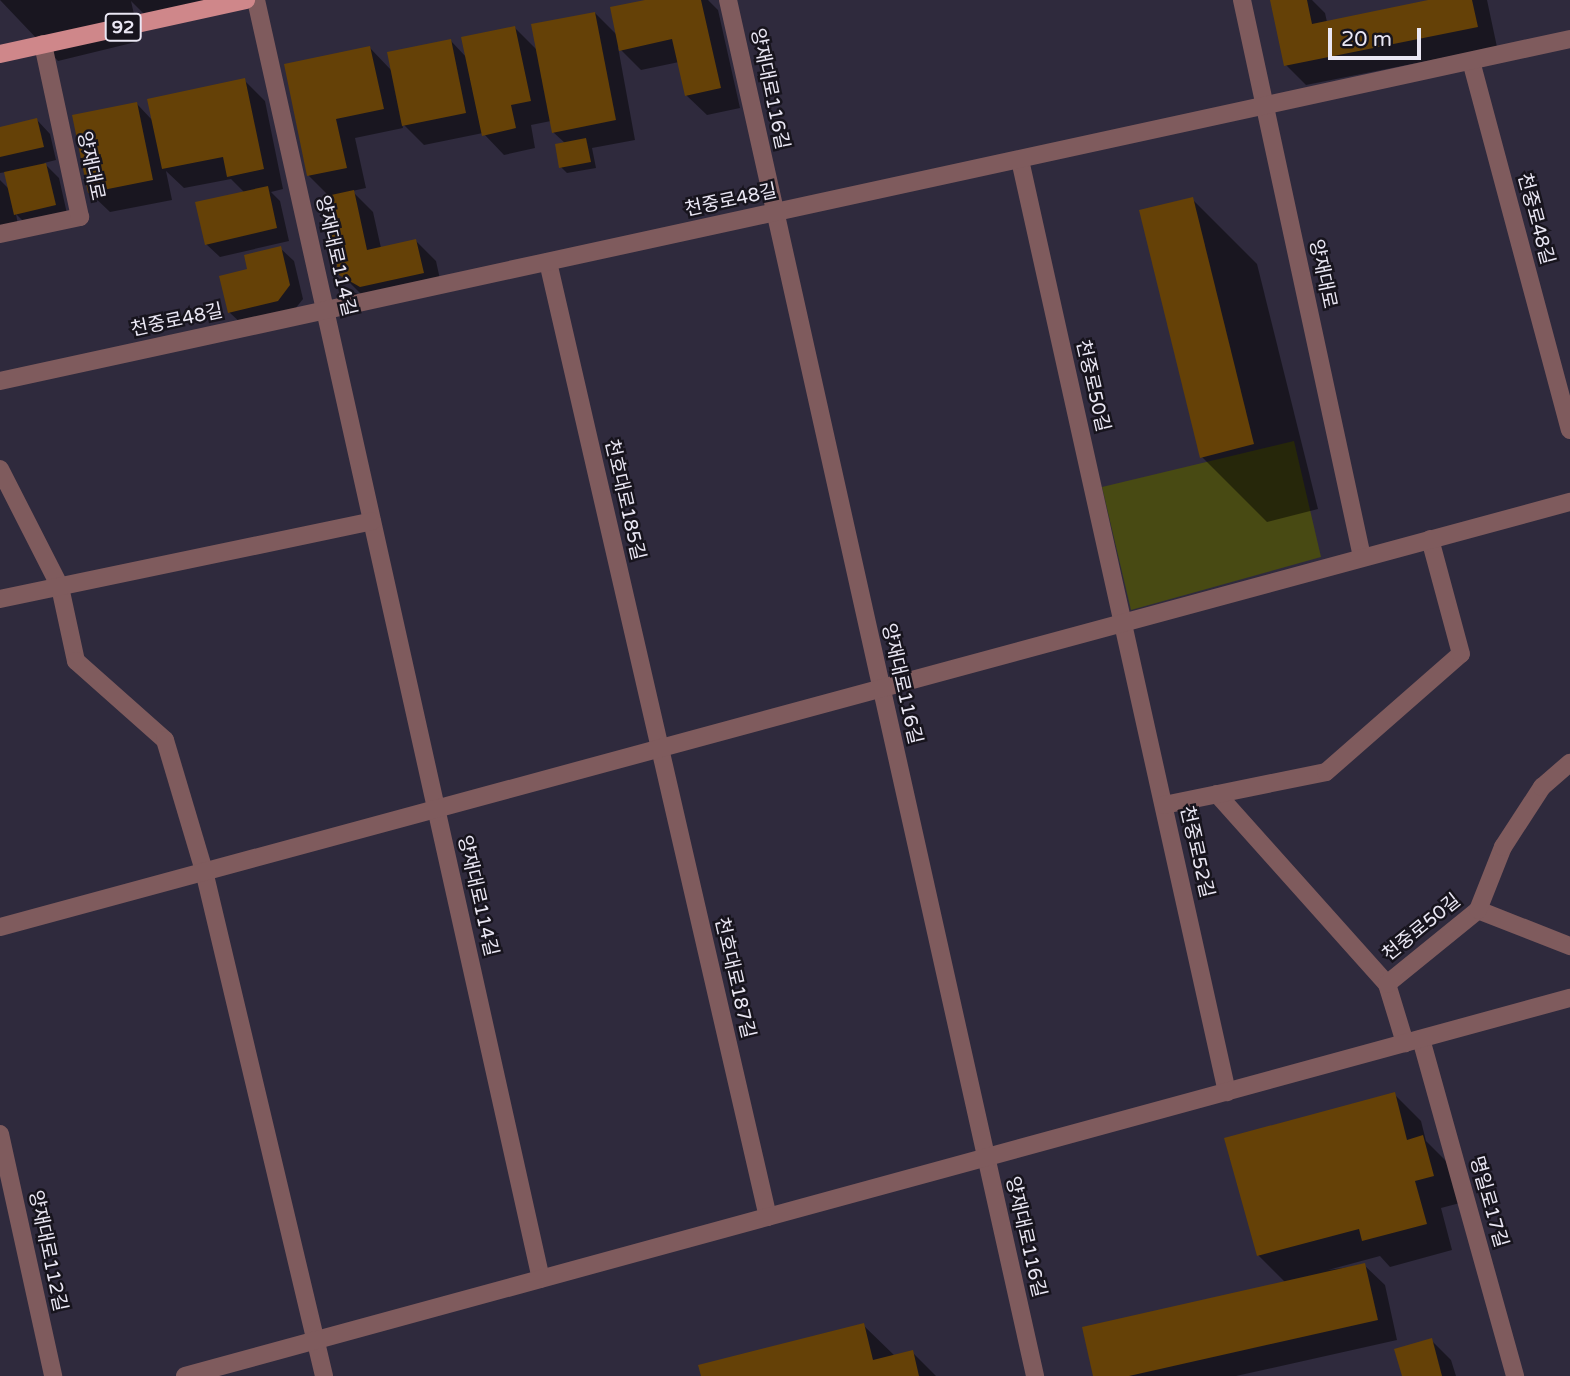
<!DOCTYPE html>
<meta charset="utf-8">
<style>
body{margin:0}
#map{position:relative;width:1570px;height:1376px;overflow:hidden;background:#2f2a3d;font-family:"Varela Round","Noto Sans KR",sans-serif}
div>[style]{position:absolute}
.green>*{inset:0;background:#484a13}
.shadow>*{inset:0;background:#0007}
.building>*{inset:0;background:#654107}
.minor>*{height:18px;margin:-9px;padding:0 9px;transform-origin:9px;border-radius:9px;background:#7f5b5d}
.major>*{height:18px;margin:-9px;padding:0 9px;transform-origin:9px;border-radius:9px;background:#cf878a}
span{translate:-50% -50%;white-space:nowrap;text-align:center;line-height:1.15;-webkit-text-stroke:5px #17141d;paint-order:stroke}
.shield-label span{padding:2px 5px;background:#17141d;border:2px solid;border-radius:5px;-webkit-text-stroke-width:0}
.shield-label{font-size:18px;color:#eae7f4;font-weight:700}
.street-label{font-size:19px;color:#eae7f4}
.scale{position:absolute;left:1328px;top:28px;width:93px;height:32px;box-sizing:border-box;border:4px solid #eae7f4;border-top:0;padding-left:9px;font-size:21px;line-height:24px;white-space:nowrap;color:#eae7f4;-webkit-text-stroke:5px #17141d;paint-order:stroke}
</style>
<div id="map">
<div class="green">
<div style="clip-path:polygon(1294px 441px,1321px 557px,1131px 610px,1102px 487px)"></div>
</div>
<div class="shadow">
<div style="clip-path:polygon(0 0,261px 0,155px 25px,131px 1px,140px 41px,58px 61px)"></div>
<div style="clip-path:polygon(653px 0,708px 0,718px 10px,740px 108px,707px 115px,686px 95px,679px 62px,641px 70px,618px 47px,635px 140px,592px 148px,596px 168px,567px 173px,561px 167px,566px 144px,553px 132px,551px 121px,531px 125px,535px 148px,504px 155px,483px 133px,424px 145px,402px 123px,403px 128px,355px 138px,366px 188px,352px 191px,373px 212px,381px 248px,416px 241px,436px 261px,443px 293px,361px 294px,341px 274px,330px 197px,309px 176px,370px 48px,392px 71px,451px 41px,467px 58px,515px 28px,538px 51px,595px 13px,618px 36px)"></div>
<div style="clip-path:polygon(1272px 0,1312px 0,1325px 13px,1327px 22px,1437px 0,1487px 0,1497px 47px,1306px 85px,1286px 65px)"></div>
<div style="clip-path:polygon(244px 80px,265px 101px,283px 189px,271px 192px,280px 201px,289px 241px,220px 257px,206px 244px,245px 193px,231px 179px,184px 188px,166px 171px,172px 200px,110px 212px,89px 192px,137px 104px,153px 121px)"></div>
<div style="clip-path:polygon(37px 120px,50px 134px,56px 160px,44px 163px,59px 178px,68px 218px,29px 227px,16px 214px,19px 230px,0 235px,0 180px,10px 190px,6px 172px,0 173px,0 129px)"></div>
<div style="clip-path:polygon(1192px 199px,1257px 264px,1318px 509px,1267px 522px,1202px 457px)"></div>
<div style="clip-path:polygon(280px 248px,294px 261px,303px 299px,291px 314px,243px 325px,229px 312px,249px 271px)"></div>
<div style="clip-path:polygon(1394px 1094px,1421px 1121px,1426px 1141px,1449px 1164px,1460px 1203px,1441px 1208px,1452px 1250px,1390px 1267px,1380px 1256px,1328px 1270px,1364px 1265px,1385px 1285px,1397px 1340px,1236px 1376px,1095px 1376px,1286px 1283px,1258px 1255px)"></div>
<div style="clip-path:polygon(863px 1325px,895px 1356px,912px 1352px,936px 1376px,702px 1376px)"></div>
<div style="clip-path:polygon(1431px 1340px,1451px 1360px,1456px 1376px,1404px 1376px)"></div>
</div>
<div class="building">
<div style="clip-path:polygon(645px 0,701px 0,721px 88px,685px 96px,672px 39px,619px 51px,610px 7px)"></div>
<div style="clip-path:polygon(1270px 0,1307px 0,1312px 24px,1428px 0,1472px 0,1478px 27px,1284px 66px)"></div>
<div style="clip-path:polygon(595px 12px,616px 120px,552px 133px,531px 24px)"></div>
<div style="clip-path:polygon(515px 26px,531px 101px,511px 105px,516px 128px,482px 136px,461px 37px)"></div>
<div style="clip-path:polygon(451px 39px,466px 113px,402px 126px,387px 52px)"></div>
<div style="clip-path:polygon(370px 46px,384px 109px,336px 119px,347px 168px,307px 176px,284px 64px)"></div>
<div style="clip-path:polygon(245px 78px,264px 169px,227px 177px,223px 157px,162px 169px,147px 99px)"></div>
<div style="clip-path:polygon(137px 102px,153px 180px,88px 193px,72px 115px)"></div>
<div style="clip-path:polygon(37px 118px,44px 147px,0 157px,0 127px)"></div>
<div style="clip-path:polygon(586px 138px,591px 162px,559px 168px,555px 144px)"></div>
<div style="clip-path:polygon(46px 163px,56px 205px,14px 215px,4px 172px)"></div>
<div style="clip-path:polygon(268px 186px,277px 228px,205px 245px,195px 202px)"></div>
<div style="clip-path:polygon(354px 190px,367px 250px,416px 239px,424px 273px,360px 287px,339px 275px,322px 197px)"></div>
<div style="clip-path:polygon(1193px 197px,1254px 444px,1200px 458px,1139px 210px)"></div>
<div style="clip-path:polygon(281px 246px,290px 285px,278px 301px,228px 313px,219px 276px,247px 269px,244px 255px)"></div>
<div style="clip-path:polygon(1395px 1092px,1407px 1140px,1423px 1135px,1434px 1176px,1415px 1181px,1427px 1224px,1362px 1241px,1359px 1229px,1257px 1256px,1224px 1138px)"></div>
<div style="clip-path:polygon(1365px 1263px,1378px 1320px,1129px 1376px,1093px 1376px,1082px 1327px)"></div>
<div style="clip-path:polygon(864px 1323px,873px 1360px,913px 1350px,919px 1376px,701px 1376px,698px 1365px)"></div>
<div style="clip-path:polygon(1432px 1338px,1442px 1376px,1402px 1376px,1394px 1349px)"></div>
</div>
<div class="minor">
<div style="left:256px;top:0;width:1310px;rotate:77.44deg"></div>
<div style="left:728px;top:0;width:1410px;rotate:77.42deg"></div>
<div style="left:1242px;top:0;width:570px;rotate:77.84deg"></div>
<div style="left:1471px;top:61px;width:382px;rotate:75deg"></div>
<div style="left:1020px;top:160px;width:955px;rotate:77.48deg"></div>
<div style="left:0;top:234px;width:82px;rotate:-12deg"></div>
<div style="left:80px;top:217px;width:177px;rotate:-102.1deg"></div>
<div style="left:548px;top:262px;width:980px;rotate:77.03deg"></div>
<div style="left:0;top:381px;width:1607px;rotate:-12.29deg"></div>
<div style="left:0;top:469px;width:132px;rotate:63deg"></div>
<div style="left:60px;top:587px;width:76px;rotate:77.8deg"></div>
<div style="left:76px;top:661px;width:119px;rotate:41.6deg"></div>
<div style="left:165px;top:740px;width:137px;rotate:73.4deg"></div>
<div style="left:204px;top:871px;width:519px;rotate:76.63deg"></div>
<div style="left:0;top:599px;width:380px;rotate:-11.8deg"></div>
<div style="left:1217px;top:794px;width:255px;rotate:48.2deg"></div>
<div style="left:1387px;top:984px;width:62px;rotate:73deg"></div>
<div style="left:1164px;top:805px;width:165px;rotate:-11.5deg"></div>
<div style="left:1326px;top:772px;width:179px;rotate:-41.2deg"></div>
<div style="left:1461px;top:654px;width:119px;rotate:-105.1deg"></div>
<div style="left:1478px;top:910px;width:99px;rotate:21.4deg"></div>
<div style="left:0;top:927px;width:1627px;rotate:-15.15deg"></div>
<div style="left:1387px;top:984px;width:117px;rotate:-39.1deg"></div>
<div style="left:1478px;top:910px;width:68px;rotate:-68.4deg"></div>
<div style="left:1503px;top:847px;width:72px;rotate:-57deg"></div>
<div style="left:1542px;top:787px;width:37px;rotate:-41deg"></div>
<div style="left:1421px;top:1039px;width:350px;rotate:74.4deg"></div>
<div style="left:0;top:1134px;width:248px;rotate:77.6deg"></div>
<div style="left:185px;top:1376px;width:1436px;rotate:-15.27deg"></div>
</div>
<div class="major">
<div style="left:0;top:54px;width:252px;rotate:-12.4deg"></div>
</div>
<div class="shield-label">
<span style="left:123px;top:27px">92</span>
</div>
<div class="street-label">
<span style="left:769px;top:89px;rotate:78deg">양재대로116길</span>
<span style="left:90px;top:166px;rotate:78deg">양재대로</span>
<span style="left:731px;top:201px;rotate:-12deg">천중로48길</span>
<span style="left:1535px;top:219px;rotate:75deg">천중로48길</span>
<span style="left:335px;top:256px;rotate:77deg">양재대로114길</span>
<span style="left:1322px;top:274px;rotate:78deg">양재대로</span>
<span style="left:177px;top:321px;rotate:-12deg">천중로48길</span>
<span style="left:1092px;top:386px;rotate:77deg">천중로50길</span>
<span style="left:624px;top:500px;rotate:77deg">천호대로185길</span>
<span style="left:901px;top:684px;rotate:77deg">양재대로116길</span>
<span style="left:1196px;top:852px;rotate:77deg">천중로52길</span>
<span style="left:477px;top:896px;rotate:77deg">양재대로114길</span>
<span style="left:1422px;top:928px;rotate:-39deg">천중로50길</span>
<span style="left:734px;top:978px;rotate:77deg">천호대로187길</span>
<span style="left:1488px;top:1202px;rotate:74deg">명일로17길</span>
<span style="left:1025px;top:1237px;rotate:77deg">양재대로116길</span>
<span style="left:47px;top:1251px;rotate:78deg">양재대로112길</span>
</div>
<div class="scale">20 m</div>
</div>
